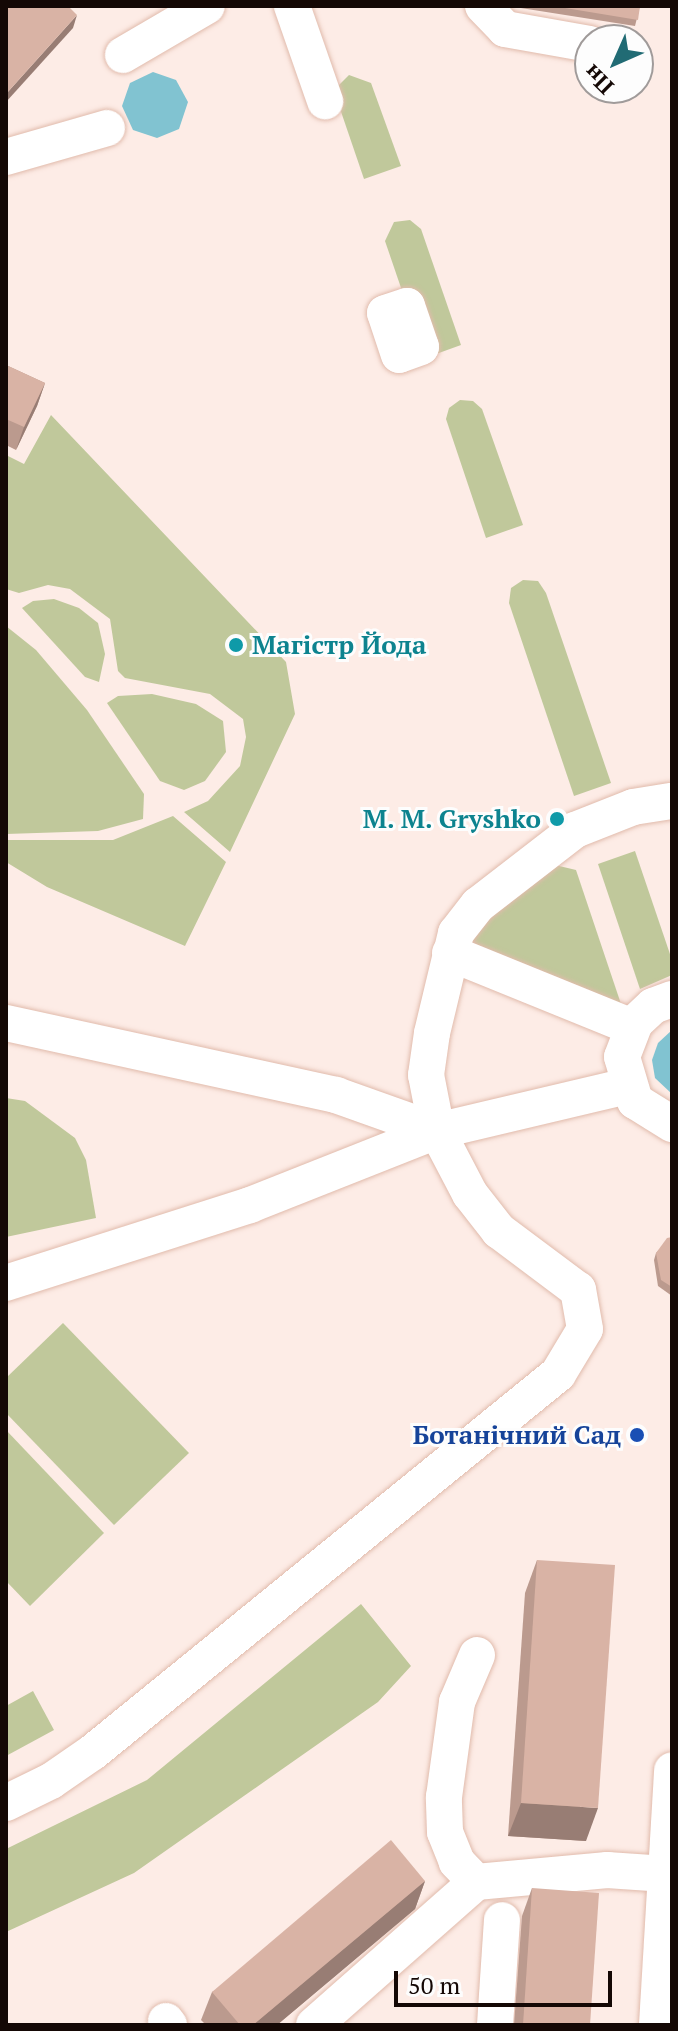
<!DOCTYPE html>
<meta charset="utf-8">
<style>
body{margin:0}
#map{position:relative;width:678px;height:2031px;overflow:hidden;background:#fdece6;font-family:"PT Serif",serif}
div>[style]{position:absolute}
.green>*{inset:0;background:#c0c89b}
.water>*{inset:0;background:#81c3d1}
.roads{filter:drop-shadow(0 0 2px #e1bbac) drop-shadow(0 0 2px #e1bbac)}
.minor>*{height:36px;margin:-18px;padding:0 18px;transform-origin:18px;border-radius:18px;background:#fff}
.wall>*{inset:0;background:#bb9a8e}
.shaded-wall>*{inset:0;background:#987d74}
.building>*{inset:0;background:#d9b3a5}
.dots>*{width:22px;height:22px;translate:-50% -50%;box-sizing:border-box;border:4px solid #fdfdfd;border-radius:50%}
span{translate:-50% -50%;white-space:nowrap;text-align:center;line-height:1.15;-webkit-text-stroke:6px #fdfdfd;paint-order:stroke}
.culture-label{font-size:26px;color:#0d838f;font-weight:700}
.left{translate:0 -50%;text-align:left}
.right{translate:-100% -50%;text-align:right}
.transit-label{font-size:26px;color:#164399;font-weight:700}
.frame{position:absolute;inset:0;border:8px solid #140805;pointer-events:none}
.north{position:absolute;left:574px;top:24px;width:80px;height:80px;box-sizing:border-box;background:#fdfdfd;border:2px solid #a09b9a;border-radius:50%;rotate:225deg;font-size:22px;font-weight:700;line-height:32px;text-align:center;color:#140805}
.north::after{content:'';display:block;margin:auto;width:28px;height:36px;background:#216b74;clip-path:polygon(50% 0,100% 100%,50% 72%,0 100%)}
.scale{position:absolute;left:394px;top:1971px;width:218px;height:36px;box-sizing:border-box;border:4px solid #140805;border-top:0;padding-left:10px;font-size:24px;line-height:28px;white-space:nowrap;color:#140805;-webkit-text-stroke:6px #fdfdfd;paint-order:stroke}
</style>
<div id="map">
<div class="green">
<div style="clip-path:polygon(349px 75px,371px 83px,401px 166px,364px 179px,336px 97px,339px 85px)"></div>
<div style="clip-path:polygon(410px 220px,421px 229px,461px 345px,425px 358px,385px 241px,394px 222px)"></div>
<div style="clip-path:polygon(460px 400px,473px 401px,482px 409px,523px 525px,486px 538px,446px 419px,449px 408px)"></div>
<div style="clip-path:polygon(51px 415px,286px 662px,295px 714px,230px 852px,184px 812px,208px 801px,240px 766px,246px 737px,243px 719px,210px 694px,125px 678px,118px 671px,110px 619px,70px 589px,48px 585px,19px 593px,6px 589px,6px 455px,24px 464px)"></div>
<div style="clip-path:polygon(523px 580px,538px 581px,546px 593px,611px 783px,574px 796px,509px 603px,511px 588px)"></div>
<div style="clip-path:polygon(54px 599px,79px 608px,98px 623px,105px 654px,99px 682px,85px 677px,22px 608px,33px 601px)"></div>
<div style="clip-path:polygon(6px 626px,36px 650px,87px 710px,144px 794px,143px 819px,98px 831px,6px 834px)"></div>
<div style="clip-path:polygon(152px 694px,196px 704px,223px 721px,226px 752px,205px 781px,184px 790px,160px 781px,107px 703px,118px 696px)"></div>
<div style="clip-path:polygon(173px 816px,226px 862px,185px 946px,47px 887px,6px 862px,6px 840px,113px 840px)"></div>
<div style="clip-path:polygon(635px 851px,672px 960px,672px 975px,640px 989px,598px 864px)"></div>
<div style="clip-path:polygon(555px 865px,576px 870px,621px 1004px,469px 944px,491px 911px)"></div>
<div style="clip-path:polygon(6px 1098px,25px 1101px,75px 1138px,86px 1160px,96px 1218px,6px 1237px)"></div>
<div style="clip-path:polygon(63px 1323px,189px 1453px,114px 1525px,6px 1413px,6px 1378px)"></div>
<div style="clip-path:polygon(6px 1430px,104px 1533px,30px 1606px,6px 1581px)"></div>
<div style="clip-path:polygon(361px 1604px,411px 1666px,378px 1702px,134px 1873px,6px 1932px,6px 1849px,147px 1780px)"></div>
<div style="clip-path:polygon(33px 1691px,54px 1730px,6px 1756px,6px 1706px)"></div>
</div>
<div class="water">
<div style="clip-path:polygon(153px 72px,176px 80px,188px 102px,179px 129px,157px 138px,133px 130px,122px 106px,130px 83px)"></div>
<div style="clip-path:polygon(672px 1030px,672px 1094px,655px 1078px,652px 1060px,658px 1043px)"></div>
</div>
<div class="roads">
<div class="minor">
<div style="left:292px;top:6px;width:101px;rotate:70.8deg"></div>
<div style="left:483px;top:6px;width:32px;rotate:46deg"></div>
<div style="left:505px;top:29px;width:86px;rotate:10deg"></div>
<div style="left:123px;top:55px;width:97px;rotate:-30.3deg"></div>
<div style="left:6px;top:157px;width:105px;rotate:-16deg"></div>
<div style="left:407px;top:306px;width:43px;rotate:71.1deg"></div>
<div style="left:421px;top:347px;width:23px;rotate:160deg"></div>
<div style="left:399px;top:355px;width:44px;rotate:-108.4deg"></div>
<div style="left:385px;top:313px;width:23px;rotate:-18deg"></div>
<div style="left:450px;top:953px;width:196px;rotate:22.1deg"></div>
<div style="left:672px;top:999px;width:20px;rotate:160deg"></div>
<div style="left:653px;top:1006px;width:25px;rotate:137deg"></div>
<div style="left:635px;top:1023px;width:36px;rotate:111deg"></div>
<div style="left:622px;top:1057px;width:46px;rotate:73.5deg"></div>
<div style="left:635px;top:1101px;width:44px;rotate:31.9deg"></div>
<div style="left:6px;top:1023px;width:338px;rotate:12.3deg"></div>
<div style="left:336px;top:1095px;width:107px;rotate:19.6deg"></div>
<div style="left:6px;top:1283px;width:256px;rotate:-17.7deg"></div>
<div style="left:250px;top:1205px;width:201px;rotate:-21.6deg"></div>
<div style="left:437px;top:1131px;width:195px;rotate:-13.3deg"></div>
<div style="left:6px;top:1803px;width:50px;rotate:-26.1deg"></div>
<div style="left:51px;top:1781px;width:51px;rotate:-34.6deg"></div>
<div style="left:93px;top:1752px;width:599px;rotate:-39.11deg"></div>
<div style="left:558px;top:1374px;width:52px;rotate:-59deg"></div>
<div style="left:585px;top:1329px;width:40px;rotate:-100deg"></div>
<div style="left:578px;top:1290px;width:99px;rotate:-143.2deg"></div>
<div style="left:499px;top:1231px;width:47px;rotate:-128.1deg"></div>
<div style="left:470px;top:1194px;width:71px;rotate:-117.6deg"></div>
<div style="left:437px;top:1131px;width:57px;rotate:-101.1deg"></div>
<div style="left:426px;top:1075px;width:42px;rotate:-81.9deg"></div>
<div style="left:432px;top:1033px;width:103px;rotate:-76.5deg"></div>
<div style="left:456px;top:933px;width:36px;rotate:-52deg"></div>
<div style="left:478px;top:905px;width:123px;rotate:-37.7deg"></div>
<div style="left:575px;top:830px;width:62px;rotate:-21.6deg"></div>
<div style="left:633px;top:807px;width:39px;rotate:-9deg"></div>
<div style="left:476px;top:1882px;width:28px;rotate:-134deg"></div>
<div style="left:457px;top:1862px;width:32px;rotate:-112deg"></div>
<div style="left:445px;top:1832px;width:35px;rotate:-92deg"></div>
<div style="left:444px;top:1797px;width:96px;rotate:-82.2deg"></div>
<div style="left:457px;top:1702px;width:51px;rotate:-66.9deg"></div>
<div style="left:166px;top:2021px;width:5px;rotate:53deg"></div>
<div style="left:314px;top:2025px;width:216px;rotate:-41.4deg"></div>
<div style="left:476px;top:1882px;width:132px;rotate:-5.2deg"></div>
<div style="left:607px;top:1870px;width:59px;rotate:3.9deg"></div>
<div style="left:495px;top:2025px;width:105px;rotate:-86.2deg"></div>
<div style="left:657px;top:2025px;width:255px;rotate:-86.6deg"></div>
</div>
</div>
<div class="wall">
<div style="clip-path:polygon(508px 6px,640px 6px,635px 26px)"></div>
<div style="clip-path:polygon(6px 365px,45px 383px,37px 406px,16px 450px,6px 445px)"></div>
<div style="clip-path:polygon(672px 1237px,672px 1296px,658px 1286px,654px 1260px,656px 1253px)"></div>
<div style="clip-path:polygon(537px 1560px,586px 1841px,508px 1836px,525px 1593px)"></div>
<div style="clip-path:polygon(425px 1881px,415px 1909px,277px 2025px,206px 2025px,201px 2020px,212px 1992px)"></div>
<div style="clip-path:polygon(532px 1888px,590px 2025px,514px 2025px,522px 1916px)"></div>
</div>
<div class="shaded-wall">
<div style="clip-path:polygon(77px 15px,73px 28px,6px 102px,6px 94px)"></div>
<div style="clip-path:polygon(45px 383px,37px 406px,16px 450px,24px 427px)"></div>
<div style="clip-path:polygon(521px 1803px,598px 1808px,586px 1841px,508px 1836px)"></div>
<div style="clip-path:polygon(425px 1881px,415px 1909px,277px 2025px,253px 2025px)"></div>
</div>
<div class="building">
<div style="clip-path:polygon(6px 6px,68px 6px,77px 15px,6px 94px)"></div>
<div style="clip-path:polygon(553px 6px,640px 6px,638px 20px)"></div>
<div style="clip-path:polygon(6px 365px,45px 383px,24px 427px,6px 419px)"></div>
<div style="clip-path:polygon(672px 1237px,672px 1287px,661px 1280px,656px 1253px,667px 1238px)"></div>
<div style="clip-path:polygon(537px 1560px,615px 1565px,598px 1808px,521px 1803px)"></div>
<div style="clip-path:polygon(391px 1840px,425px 1881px,253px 2025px,240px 2025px,212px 1992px)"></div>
<div style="clip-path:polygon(532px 1888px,599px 1893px,590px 2025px,523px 2025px)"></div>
</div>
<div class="dots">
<div style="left:236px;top:645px;background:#0f9aa8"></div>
<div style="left:557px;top:819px;background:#0f9aa8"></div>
<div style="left:637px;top:1435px;background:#1a4fb4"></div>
</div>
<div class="culture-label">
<span class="left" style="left:252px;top:645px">Магістр Йода</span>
<span class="right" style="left:541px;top:819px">M. M. Gryshko</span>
</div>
<div class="transit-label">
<span class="right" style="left:621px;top:1435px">Ботанічний Сад</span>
</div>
<div class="frame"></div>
<div class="north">Пн</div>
<div class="scale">50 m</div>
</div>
